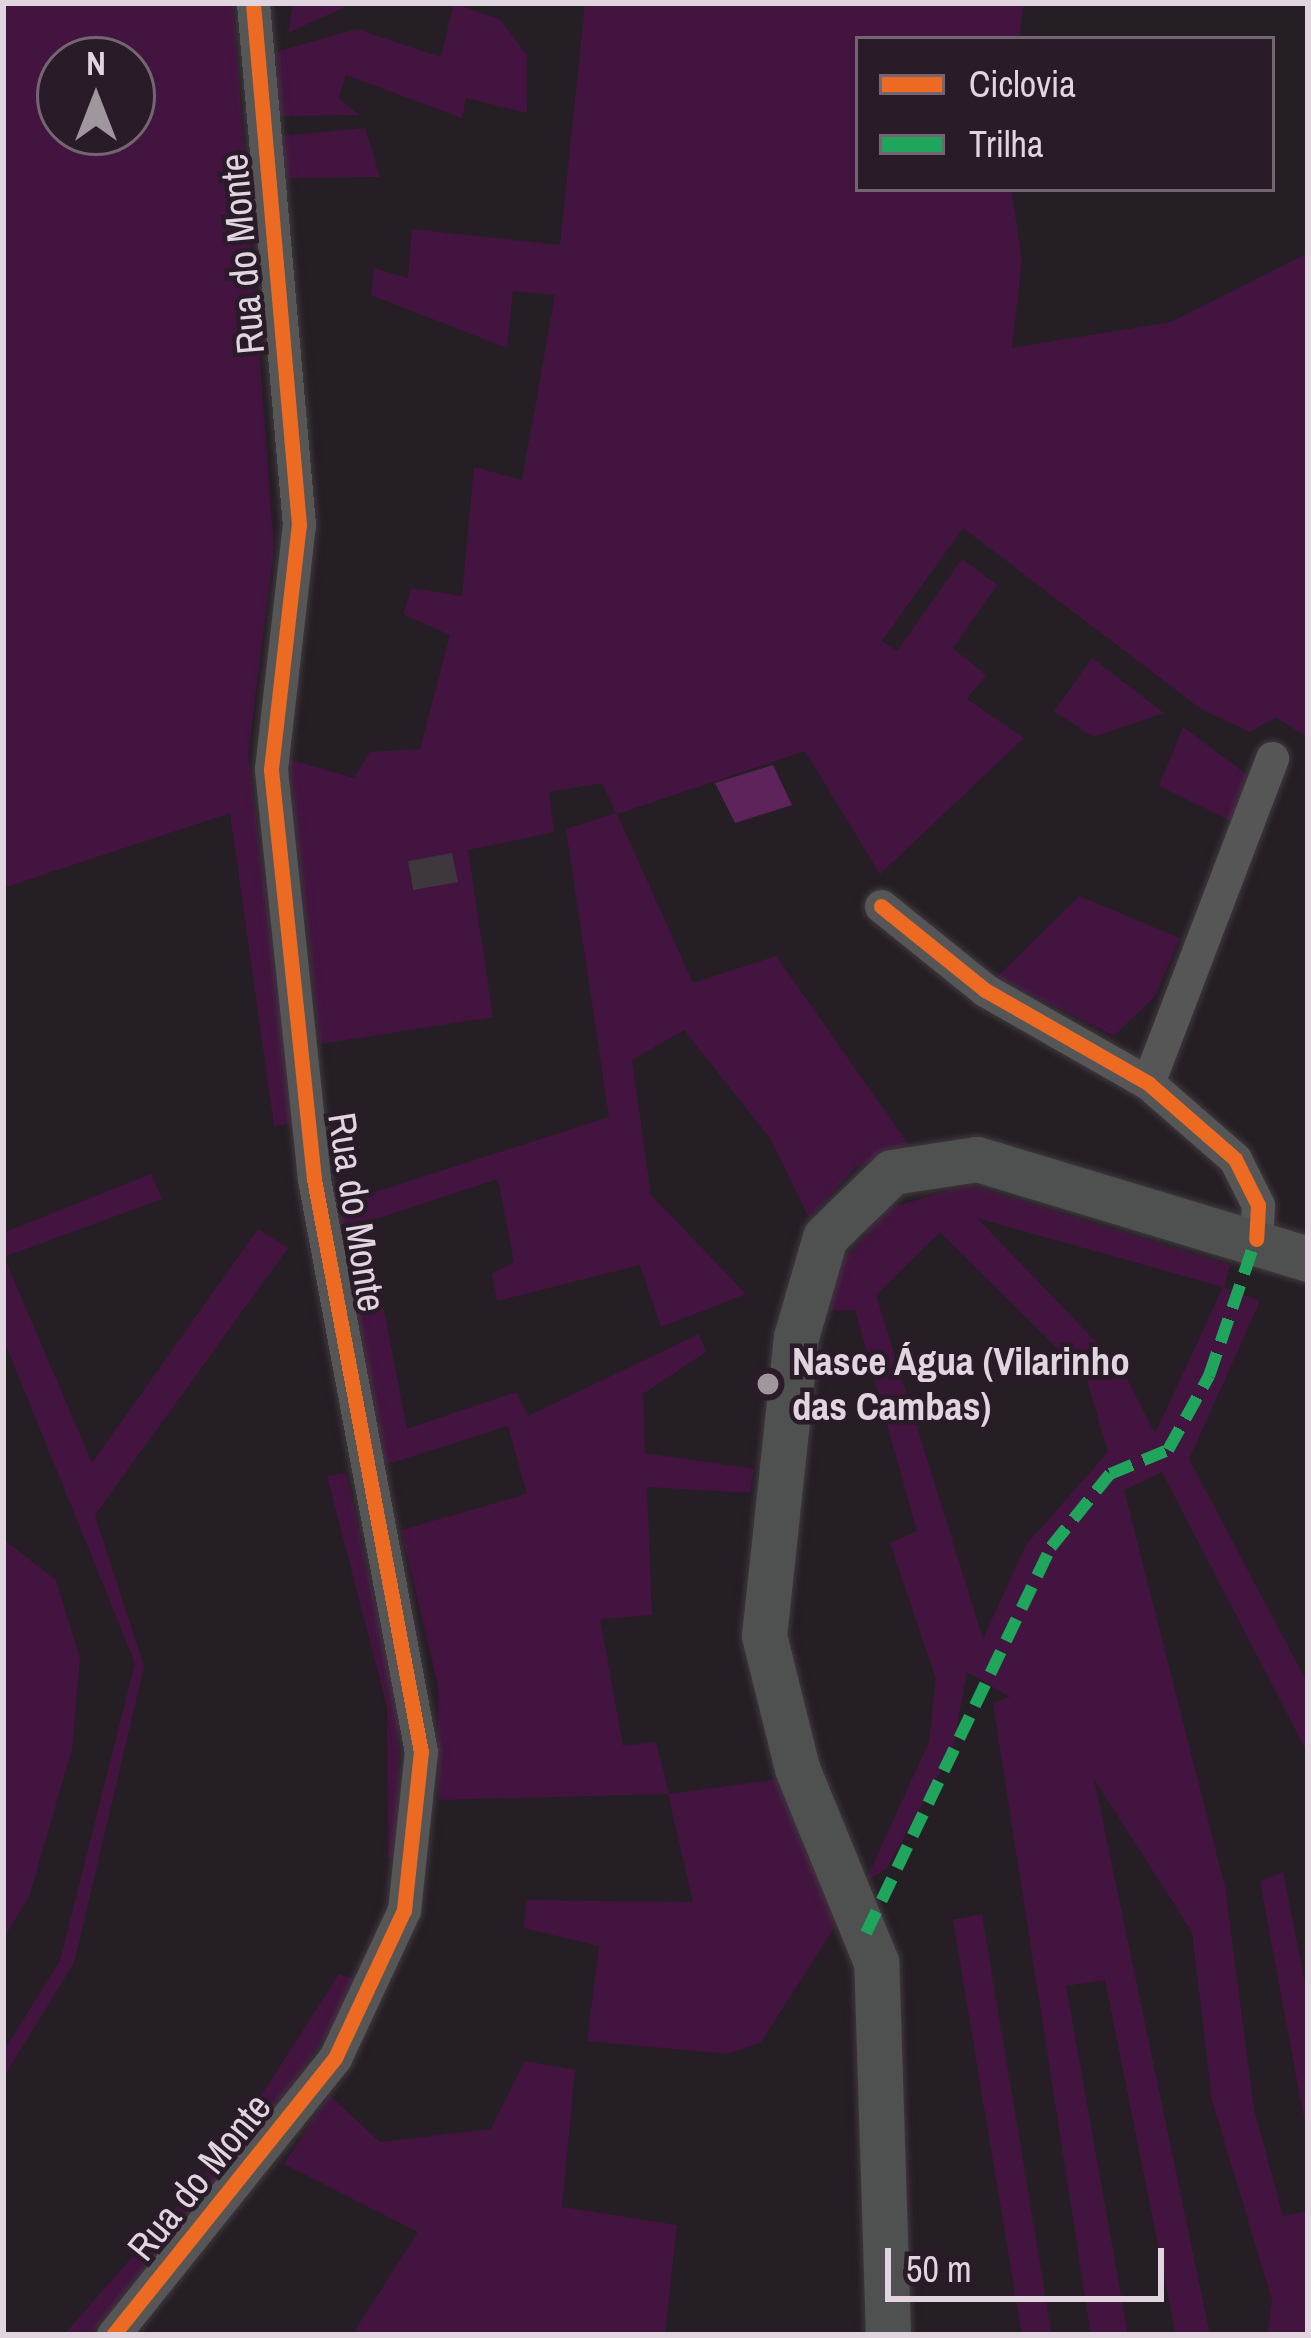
<!DOCTYPE html>
<meta charset="utf-8">
<style>
body{margin:0}
#map{position:relative;width:1311px;height:2338px;overflow:hidden;background:#261e25;font-family:"Archivo Narrow",sans-serif}
div>[style]{position:absolute}
.green>*{inset:0;background:#43143f}
.water>*{inset:0;background:#5e235a}
.building>*{inset:0;background:#3f373e}
.roads{filter:drop-shadow(0 0 3px #3f393e) drop-shadow(0 0 3px #3f393e)}
.street>*{height:33px;margin:-16.5px;padding:0 16.5px;transform-origin:16.5px;border-radius:16.5px;background:#565657}
.secondary>*{height:45px;margin:-22.5px;padding:0 22.5px;transform-origin:22.5px;border-radius:22.5px;background:#4f5150}
.quiet>*{height:12px;margin-top:-6px;transform-origin:0;background:repeating-linear-gradient(90deg,#20a55d 0 24px,transparent 0 36px)}
.cycleway>*{height:15px;margin:-7.5px;padding:0 7.5px;transform-origin:7.5px;border-radius:7.5px;background:#ed6a23}
.dots>*{width:33px;height:33px;translate:-50% -50%;box-sizing:border-box;border:6px solid #2a1b28;border-radius:50%}
span{translate:-50% -50%;white-space:nowrap;text-align:center;line-height:1.15;-webkit-text-stroke:9px #2a1b28;paint-order:stroke}
.street-label{font-size:39px;color:#e1d6df}
.poi-label{font-size:39px;color:#e1d6df;font-weight:700}
.left{translate:0 -50%;text-align:left}
.frame{position:absolute;inset:0;border:6px solid #e1d6df;pointer-events:none}
.legend{position:absolute;left:855px;top:36px;width:420px;height:156px;box-sizing:border-box;background:#2a1b28;border:3px solid #736671;margin:0;padding:15px 21px;list-style:none;font-size:36px;color:#e1d6df}
.legend li{display:flex;align-items:center;gap:24px;height:60px}
.legend b{width:60px;border:3px solid #736671}
.north{position:absolute;left:36px;top:36px;width:120px;height:120px;box-sizing:border-box;background:#2a1b28;border:3px solid #736671;border-radius:50%;rotate:0deg;font-size:33px;font-weight:700;line-height:48px;text-align:center;color:#e1d6df}
.north::after{content:'';display:block;margin:auto;width:42px;height:54px;background:#a0969e;clip-path:polygon(50% 0,100% 100%,50% 72%,0 100%)}
.scale{position:absolute;left:885px;top:2248px;width:279px;height:54px;box-sizing:border-box;border:6px solid #e1d6df;border-top:0;padding-left:15px;font-size:36px;line-height:42px;white-space:nowrap;color:#e1d6df;-webkit-text-stroke:9px #2a1b28;paint-order:stroke}
</style>
<div id="map">
<div class="green">
<div style="clip-path:polygon(evenodd,3px 3px,233px 3px,274px 549px,248px 754px,294px 1123px,274px 1126px,230px 813px,3px 888px,3px 3px,60px 60px,132px 60px,132px 132px,60px 132px,60px 60px)"></div>
<div style="clip-path:polygon(293px 3px,354px 3px,288px 33px)"></div>
<div style="clip-path:polygon(454px 3px,500px 20px,527px 55px,527px 113px,466px 98px,462px 118px,346px 75px,339px 98px,359px 115px,280px 116px,276px 52px,357px 29px,441px 57px)"></div>
<div style="clip-path:polygon(evenodd,585px 3px,1024px 3px,1019px 39px,858px 39px,858px 189px,1011px 189px,1022px 259px,1012px 348px,1171px 322px,1308px 253px,1308px 738px,1276px 717px,1250px 732px,1201px 709px,963px 528px,882px 641px,897px 651px,962px 559px,997px 585px,953px 648px,986px 675px,967px 699px,1024px 738px,880px 874px,805px 751px,617px 814px,693px 983px,776px 956px,909px 1145px,856px 1167px,809px 1218px,770px 1138px,684px 1030px,632px 1060px,651px 1195px,746px 1294px,661px 1327px,640px 1265px,497px 1301px,492px 1274px,514px 1262px,498px 1179px,367px 1222px,407px 1429px,516px 1392px,528px 1416px,699px 1334px,706px 1352px,643px 1394px,645px 1453px,754px 1469px,750px 1493px,647px 1487px,652px 1615px,600px 1619px,623px 1746px,656px 1742px,669px 1794px,779px 1779px,841px 1917px,761px 2042px,728px 2054px,587px 2041px,599px 1946px,523px 1928px,527px 1900px,693px 1902px,668px 1794px,438px 1800px,438px 1686px,401px 1530px,527px 1494px,508px 1426px,385px 1465px,338px 1204px,609px 1117px,566px 829px,616px 813px,602px 783px,549px 792px,554px 832px,468px 850px,493px 1017px,320px 1044px,288px 759px,354px 778px,370px 752px,420px 749px,450px 635px,403px 614px,412px 588px,462px 596px,474px 467px,522px 480px,555px 295px,513px 291px,507px 348px,371px 295px,374px 268px,408px 278px,412px 229px,560px 245px,585px 3px,452px 854px,457px 882px,412px 889px,408px 861px,452px 854px)"></div>
<div style="clip-path:polygon(365px 128px,380px 177px,286px 178px,282px 136px)"></div>
<div style="clip-path:polygon(1092px 658px,1164px 713px,1093px 737px,1054px 711px)"></div>
<div style="clip-path:polygon(1183px 727px,1250px 777px,1231px 821px,1159px 786px)"></div>
<div style="clip-path:polygon(1079px 896px,1180px 938px,1155px 996px,1114px 1036px,997px 977px)"></div>
<div style="clip-path:polygon(151px 1174px,162px 1199px,4px 1257px,92px 1463px,258px 1229px,288px 1248px,95px 1515px,144px 1667px,74px 1963px,3px 2078px,3px 2052px,60px 1961px,135px 1663px,3px 1338px,3px 1233px)"></div>
<div style="clip-path:polygon(evenodd,969px 1185px,1230px 1265px,1224px 1287px,1260px 1301px,1189px 1459px,1308px 1684px,1308px 1754px,1162px 1472px,1124px 1490px,1225px 1887px,1254px 2109px,1283px 2216px,1308px 2211px,1308px 2335px,1267px 2335px,1272px 2300px,1212px 2100px,1192px 1932px,1094px 1779px,1210px 2335px,1176px 2335px,1105px 1980px,1066px 1986px,1128px 2335px,1091px 2335px,993px 1703px,1010px 1697px,967px 1672px,953px 1749px,887px 1868px,865px 1882px,929px 1742px,936px 1679px,890px 1543px,917px 1531px,855px 1310px,826px 1311px,835px 1270px,889px 1208px,969px 1185px,977px 1218px,1223px 1287px,1155px 1434px,1122px 1369px,977px 1218px,969px 1185px,940px 1232px,1086px 1377px,1108px 1452px,1026px 1545px,983px 1639px,876px 1295px,940px 1232px)"></div>
<div style="clip-path:polygon(346px 1473px,399px 1712px,398px 1859px,388px 1858px,387px 1707px,327px 1476px)"></div>
<div style="clip-path:polygon(3px 1539px,56px 1580px,80px 1659px,72px 1749px,29px 1897px,3px 1939px)"></div>
<div style="clip-path:polygon(1283px 1872px,1308px 1998px,1308px 2140px,1260px 1881px)"></div>
<div style="clip-path:polygon(982px 1914px,1052px 2335px,1022px 2335px,953px 1920px)"></div>
<div style="clip-path:polygon(339px 1974px,355px 1979px,333px 2024px,245px 2152px,89px 2335px,64px 2335px,229px 2146px)"></div>
<div style="clip-path:polygon(525px 2061px,575px 2070px,562px 2207px,677px 2225px,665px 2335px,352px 2335px,418px 2232px,284px 2164px,329px 2095px,380px 2142px,491px 2129px)"></div>
</div>
<div class="water">
<div style="clip-path:polygon(773px 765px,792px 805px,735px 823px,715px 783px)"></div>
</div>
<div class="building">
<div style="clip-path:polygon(452px 853px,458px 882px,413px 890px,408px 861px)"></div>
</div>
<div class="roads">
<div class="street">
<div style="left:881px;top:906px;width:134px;rotate:38.9deg"></div>
<div style="left:985px;top:990px;width:188px;rotate:29.7deg"></div>
<div style="left:1148px;top:1083px;width:116px;rotate:41.1deg"></div>
<div style="left:1235px;top:1159px;width:51px;rotate:63.4deg"></div>
<div style="left:1258px;top:1205px;width:34px;rotate:93deg"></div>
<div style="left:1148px;top:1083px;width:348px;rotate:-69.1deg"></div>
<div style="left:113px;top:2335px;width:355px;rotate:-51.3deg"></div>
<div style="left:335px;top:2058px;width:163px;rotate:-65deg"></div>
<div style="left:404px;top:1910px;width:159px;rotate:-83.9deg"></div>
<div style="left:421px;top:1752px;width:583px;rotate:-100.58deg"></div>
<div style="left:314px;top:1179px;width:412px;rotate:-96deg"></div>
<div style="left:271px;top:769px;width:246px;rotate:-83.5deg"></div>
<div style="left:299px;top:525px;width:524px;rotate:-95.04deg"></div>
</div>
<div class="secondary">
<div style="left:888px;top:2335px;width:373px;rotate:-91.8deg"></div>
<div style="left:876px;top:1962px;width:209px;rotate:-112.2deg"></div>
<div style="left:797px;top:1768px;width:136px;rotate:-104deg"></div>
<div style="left:764px;top:1636px;width:301px;rotate:-83.9deg"></div>
<div style="left:796px;top:1337px;width:104px;rotate:-73.8deg"></div>
<div style="left:825px;top:1237px;width:93px;rotate:-44.1deg"></div>
<div style="left:892px;top:1172px;width:86px;rotate:-8.7deg"></div>
<div style="left:977px;top:1159px;width:346px;rotate:16.8deg"></div>
</div>
</div>
<div class="quiet">
<div style="left:866px;top:1933px;width:428px;rotate:-64.4deg"></div>
<div style="left:1051px;top:1547px;width:94px;rotate:-51.1deg"></div>
<div style="left:1110px;top:1474px;width:63px;rotate:-22.5deg"></div>
<div style="left:1168px;top:1450px;width:85px;rotate:-61deg"></div>
<div style="left:1209px;top:1376px;width:145px;rotate:-71.1deg"></div>
</div>
<div class="cycleway">
<div style="left:881px;top:906px;width:134px;rotate:38.9deg"></div>
<div style="left:985px;top:990px;width:188px;rotate:29.7deg"></div>
<div style="left:1148px;top:1083px;width:116px;rotate:41.1deg"></div>
<div style="left:1235px;top:1159px;width:51px;rotate:63.4deg"></div>
<div style="left:1258px;top:1205px;width:34px;rotate:93deg"></div>
<div style="left:113px;top:2335px;width:355px;rotate:-51.3deg"></div>
<div style="left:335px;top:2058px;width:163px;rotate:-65deg"></div>
<div style="left:404px;top:1910px;width:159px;rotate:-83.9deg"></div>
<div style="left:421px;top:1752px;width:583px;rotate:-100.58deg"></div>
<div style="left:314px;top:1179px;width:412px;rotate:-96deg"></div>
<div style="left:271px;top:769px;width:246px;rotate:-83.5deg"></div>
<div style="left:299px;top:525px;width:524px;rotate:-95.04deg"></div>
</div>
<div class="dots">
<div style="left:768px;top:1384px;background:#a0969e"></div>
</div>
<div class="street-label">
<span style="left:242px;top:254px;rotate:-95deg">Rua do Monte</span>
<span style="left:357px;top:1212px;rotate:81deg">Rua do Monte</span>
<span style="left:199px;top:2177px;rotate:-51deg">Rua do Monte</span>
</div>
<div class="poi-label">
<span class="left" style="left:792px;top:1384px">Nasce Água (Vilarinho<br>das Cambas)</span>
</div>
<div class="frame"></div>
<ul class="legend">
<li><b style="height:15px;background:#ed6a23"></b>Ciclovia</li>
<li><b style="height:15px;background:#20a55d"></b>Trilha</li>
</ul>
<div class="north">N</div>
<div class="scale">50 m</div>
</div>
